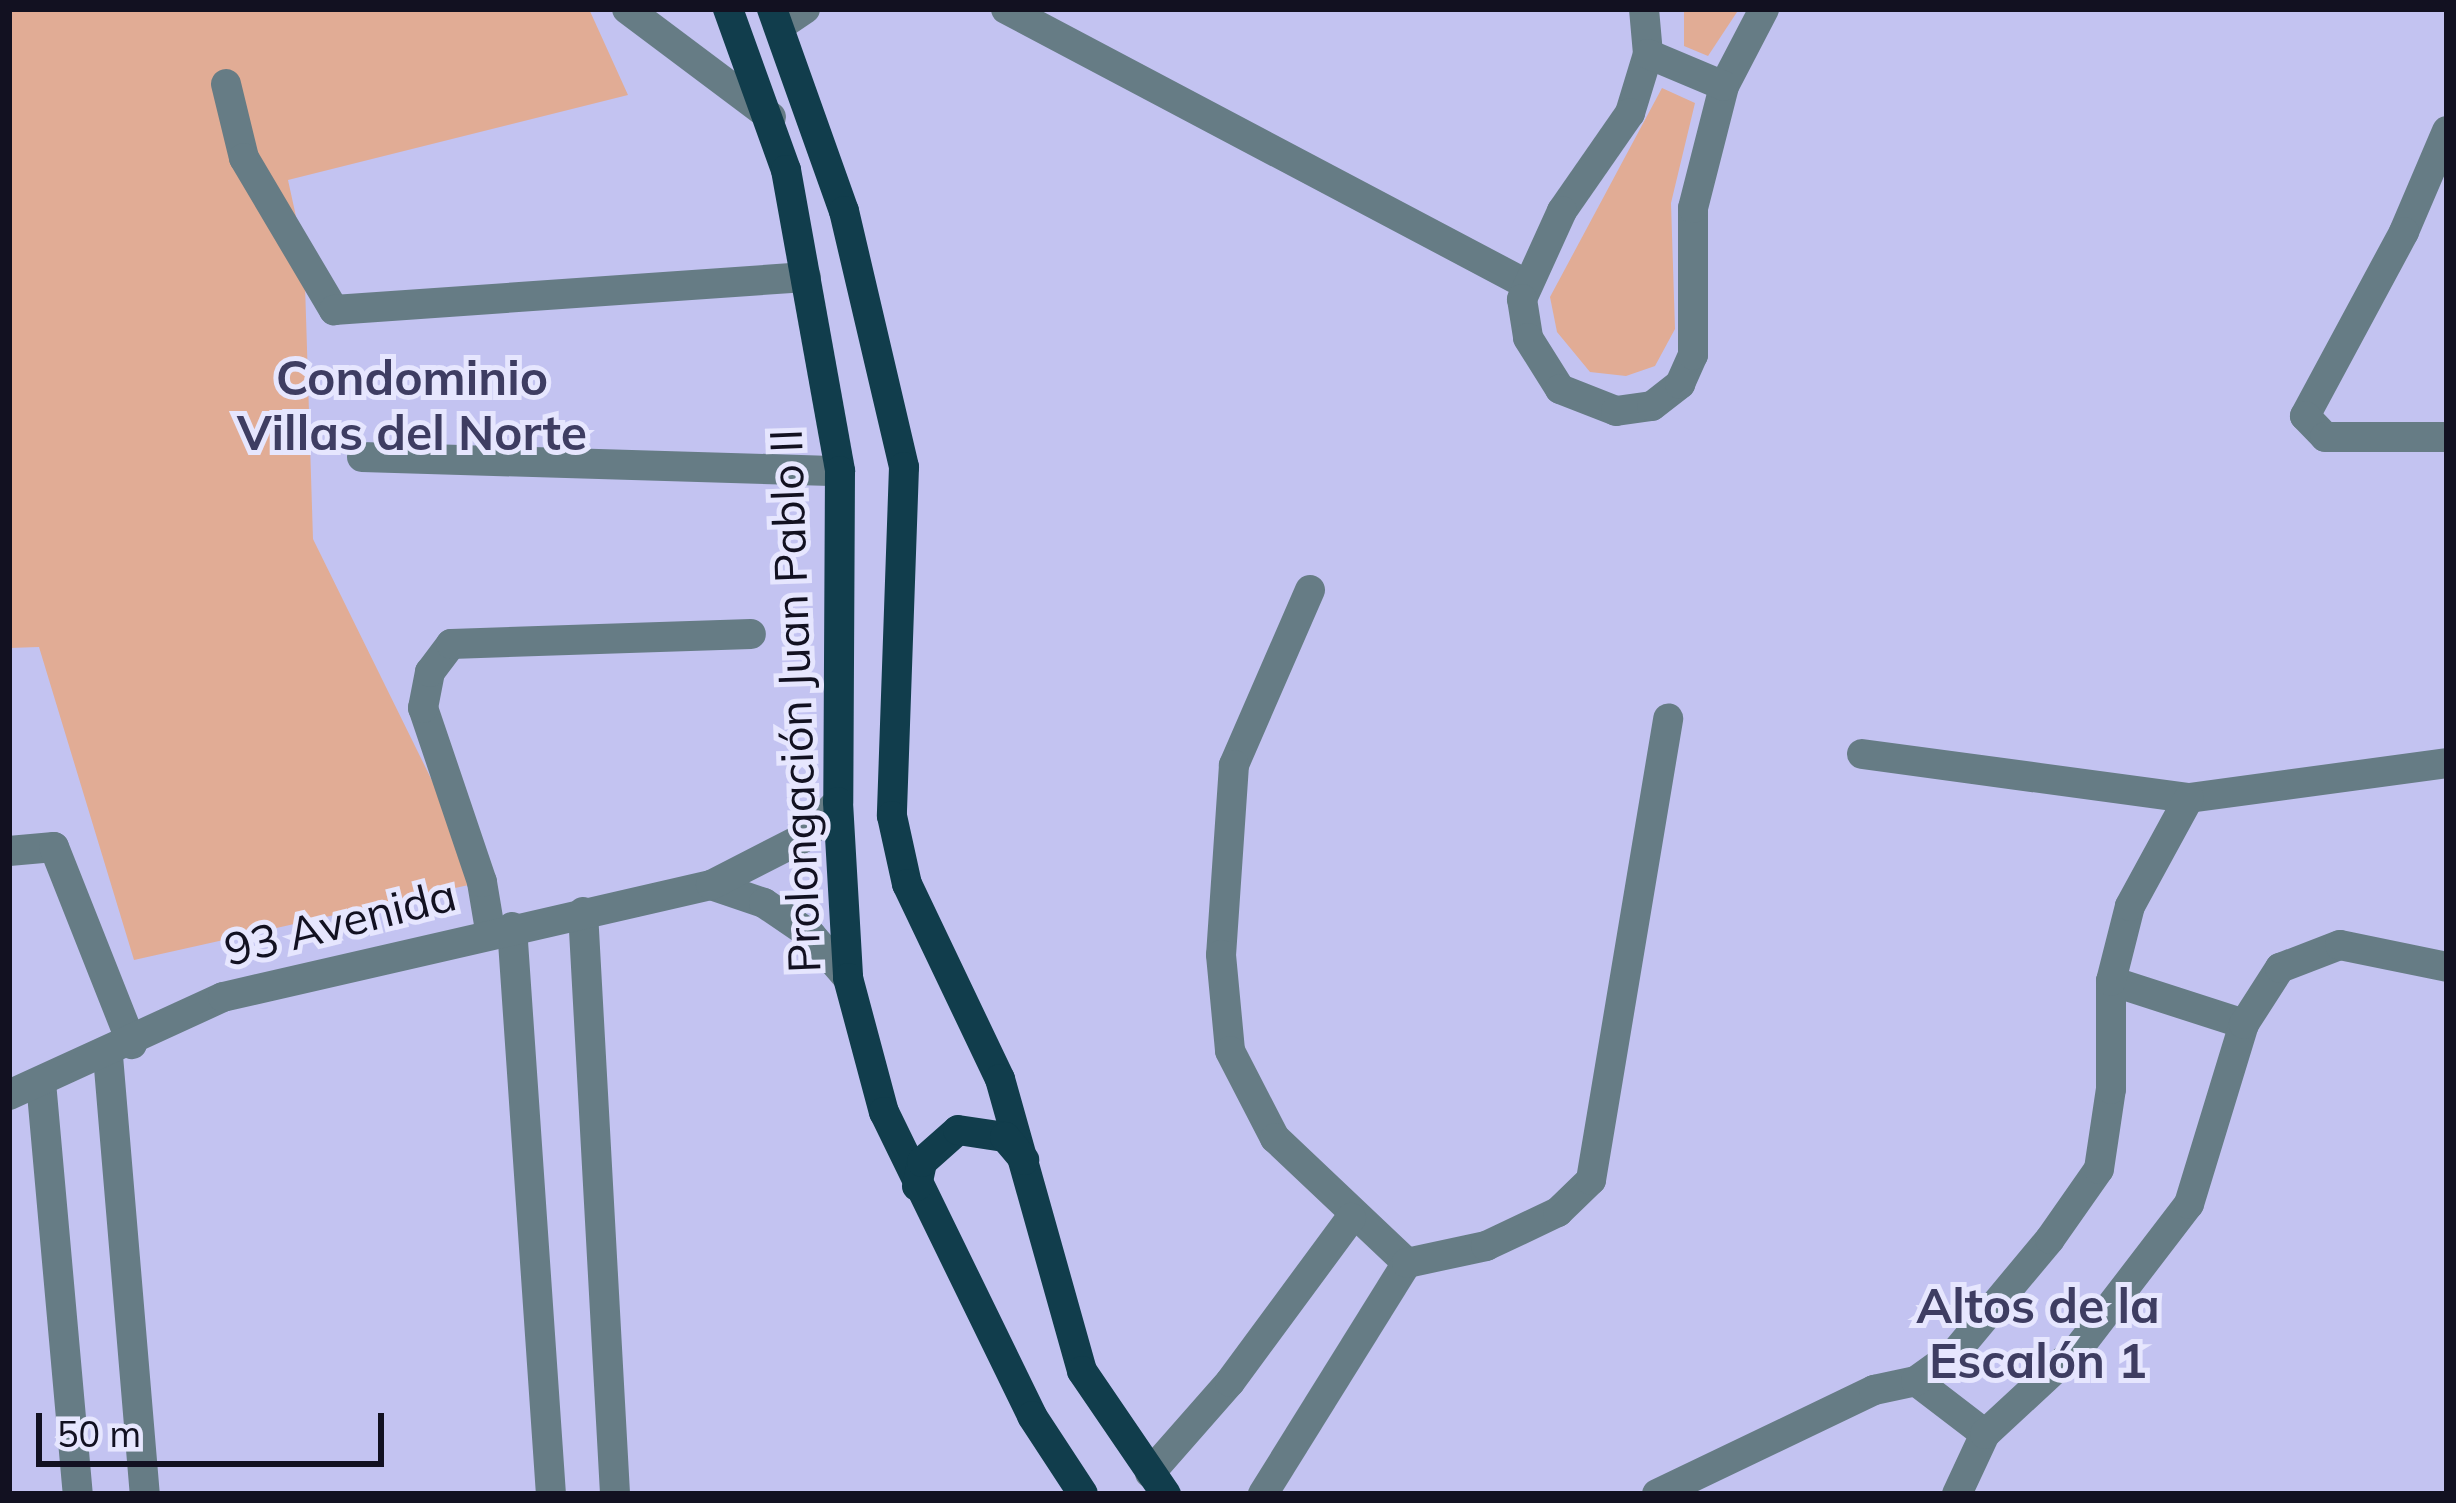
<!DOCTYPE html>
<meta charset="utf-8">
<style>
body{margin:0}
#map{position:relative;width:2456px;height:1503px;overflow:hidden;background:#c3c3f1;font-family:Mulish,sans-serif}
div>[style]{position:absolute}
.green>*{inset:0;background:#e1ac95}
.minor>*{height:30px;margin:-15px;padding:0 15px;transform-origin:15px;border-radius:15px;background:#667c85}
.major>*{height:30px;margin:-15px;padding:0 15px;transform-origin:15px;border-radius:15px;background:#113d4c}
span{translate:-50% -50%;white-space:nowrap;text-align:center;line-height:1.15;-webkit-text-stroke:10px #e6e6fe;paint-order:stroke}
.street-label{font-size:45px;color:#121121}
.neighbourhood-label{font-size:48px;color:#3e3d62;font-weight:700}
.frame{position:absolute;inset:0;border:12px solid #121121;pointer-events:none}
.scale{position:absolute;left:36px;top:1413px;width:348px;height:54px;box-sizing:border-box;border:6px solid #121121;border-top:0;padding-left:15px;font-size:36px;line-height:42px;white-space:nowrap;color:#121121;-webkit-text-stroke:9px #e6e6fe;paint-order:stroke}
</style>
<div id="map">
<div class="green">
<div style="clip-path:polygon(9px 9px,589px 9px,628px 95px,288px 180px,304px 253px,313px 539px,482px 882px,134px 960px,39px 647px,9px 648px)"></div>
<div style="clip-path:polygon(1684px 9px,1739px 9px,1708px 56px,1684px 46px)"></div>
<div style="clip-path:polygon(1662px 88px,1695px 103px,1671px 203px,1675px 329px,1655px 366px,1626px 376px,1590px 372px,1557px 332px,1550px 297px)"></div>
</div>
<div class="minor">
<div style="left:627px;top:9px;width:180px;rotate:36.9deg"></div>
<div style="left:1006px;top:9px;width:588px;rotate:27.87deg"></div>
<div style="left:1644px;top:9px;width:45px;rotate:84.9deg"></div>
<div style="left:1648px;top:54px;width:62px;rotate:107deg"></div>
<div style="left:1630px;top:113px;width:119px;rotate:124.8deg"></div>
<div style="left:1562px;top:211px;width:97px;rotate:114.4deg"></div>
<div style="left:1522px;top:299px;width:39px;rotate:81deg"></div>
<div style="left:1528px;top:338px;width:60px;rotate:57.9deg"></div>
<div style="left:1560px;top:389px;width:60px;rotate:21.4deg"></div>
<div style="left:1616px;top:411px;width:36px;rotate:-8deg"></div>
<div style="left:1652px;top:406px;width:36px;rotate:-38deg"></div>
<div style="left:1680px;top:384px;width:32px;rotate:-66deg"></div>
<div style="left:1693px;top:355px;width:147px;rotate:-90deg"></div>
<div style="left:1693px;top:208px;width:126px;rotate:-75.7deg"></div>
<div style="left:1724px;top:86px;width:87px;rotate:-62.5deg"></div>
<div style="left:781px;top:25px;width:29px;rotate:-34deg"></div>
<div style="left:1648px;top:54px;width:82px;rotate:22.8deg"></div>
<div style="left:226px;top:84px;width:76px;rotate:76.3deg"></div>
<div style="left:244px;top:158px;width:177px;rotate:59.4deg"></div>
<div style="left:334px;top:310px;width:473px;rotate:-4deg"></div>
<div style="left:2447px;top:131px;width:110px;rotate:113.1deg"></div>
<div style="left:2404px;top:232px;width:209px;rotate:118.3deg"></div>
<div style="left:2305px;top:416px;width:29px;rotate:46deg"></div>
<div style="left:2325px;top:437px;width:122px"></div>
<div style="left:362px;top:457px;width:478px;rotate:1.7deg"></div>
<div style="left:1310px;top:590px;width:191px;rotate:113.5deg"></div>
<div style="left:1234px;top:765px;width:190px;rotate:93.9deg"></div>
<div style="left:1221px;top:955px;width:96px;rotate:84.6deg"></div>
<div style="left:1230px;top:1051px;width:98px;rotate:62.7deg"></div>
<div style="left:1275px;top:1138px;width:182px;rotate:43.4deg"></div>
<div style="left:1862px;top:754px;width:330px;rotate:7.7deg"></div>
<div style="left:2189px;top:798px;width:260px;rotate:-7.7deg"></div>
<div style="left:9px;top:851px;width:45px;rotate:-5.1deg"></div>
<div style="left:54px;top:847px;width:212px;rotate:68.4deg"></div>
<div style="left:711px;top:885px;width:56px;rotate:18.8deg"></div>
<div style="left:764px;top:903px;width:57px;rotate:34.2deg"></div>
<div style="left:811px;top:935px;width:57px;rotate:49.3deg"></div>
<div style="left:583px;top:912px;width:583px;rotate:86.85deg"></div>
<div style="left:512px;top:927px;width:568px;rotate:86.07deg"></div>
<div style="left:490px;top:930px;width:49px;rotate:-99.5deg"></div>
<div style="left:482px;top:882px;width:184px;rotate:-108.7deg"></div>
<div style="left:423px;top:708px;width:37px;rotate:-79deg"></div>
<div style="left:430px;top:672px;width:35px;rotate:-53deg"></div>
<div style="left:451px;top:644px;width:300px;rotate:-1.9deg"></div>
<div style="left:2111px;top:981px;width:140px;rotate:17.9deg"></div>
<div style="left:108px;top:1056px;width:440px;rotate:85.2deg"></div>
<div style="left:41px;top:1082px;width:414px;rotate:84.9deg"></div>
<div style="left:9px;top:1095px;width:235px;rotate:-24.6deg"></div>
<div style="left:223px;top:997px;width:501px;rotate:-12.93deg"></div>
<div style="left:711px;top:885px;width:103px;rotate:-27.1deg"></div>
<div style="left:803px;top:838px;width:50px;rotate:-45.8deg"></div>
<div style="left:1916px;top:1381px;width:87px;rotate:37.5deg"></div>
<div style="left:1150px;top:1473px;width:121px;rotate:-48.7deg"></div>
<div style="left:1230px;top:1382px;width:204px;rotate:-53.6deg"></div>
<div style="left:1263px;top:1494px;width:272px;rotate:-58.1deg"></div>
<div style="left:1407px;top:1263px;width:81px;rotate:-12.1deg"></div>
<div style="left:1486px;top:1246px;width:80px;rotate:-25.3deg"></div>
<div style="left:1558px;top:1212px;width:46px;rotate:-44.1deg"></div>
<div style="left:1591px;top:1180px;width:468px;rotate:-80.5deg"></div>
<div style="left:1657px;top:1494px;width:241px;rotate:-25.6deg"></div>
<div style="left:1874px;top:1390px;width:43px;rotate:-12.1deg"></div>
<div style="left:1916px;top:1381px;width:48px;rotate:-35.7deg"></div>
<div style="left:1955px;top:1353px;width:148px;rotate:-50.2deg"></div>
<div style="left:2050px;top:1239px;width:85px;rotate:-55deg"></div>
<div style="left:2099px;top:1169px;width:81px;rotate:-81.5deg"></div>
<div style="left:2111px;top:1089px;width:108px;rotate:-90deg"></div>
<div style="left:2111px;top:981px;width:77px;rotate:-75.8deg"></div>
<div style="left:2130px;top:906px;width:123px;rotate:-61.4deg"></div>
<div style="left:1957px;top:1494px;width:66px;rotate:-65deg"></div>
<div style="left:1985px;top:1434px;width:129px;rotate:-42.8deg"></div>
<div style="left:2080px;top:1346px;width:179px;rotate:-52.5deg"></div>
<div style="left:2189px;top:1204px;width:188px;rotate:-73deg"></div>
<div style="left:2244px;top:1024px;width:67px;rotate:-57.3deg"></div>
<div style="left:2280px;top:968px;width:64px;rotate:-21deg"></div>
<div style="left:2340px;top:945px;width:109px;rotate:11.6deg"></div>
</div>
<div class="major">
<div style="left:728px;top:9px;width:171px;rotate:70.2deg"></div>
<div style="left:786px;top:170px;width:306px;rotate:79.8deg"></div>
<div style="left:840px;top:471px;width:331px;rotate:90.3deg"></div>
<div style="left:838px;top:802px;width:176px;rotate:86.7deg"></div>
<div style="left:848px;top:978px;width:139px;rotate:75deg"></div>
<div style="left:884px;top:1112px;width:338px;rotate:64deg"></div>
<div style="left:1032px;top:1416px;width:93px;rotate:56.8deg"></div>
<div style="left:772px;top:9px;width:214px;rotate:70.4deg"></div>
<div style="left:844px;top:211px;width:263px;rotate:76.8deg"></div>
<div style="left:904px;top:467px;width:349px;rotate:92deg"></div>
<div style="left:892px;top:816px;width:70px;rotate:77.6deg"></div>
<div style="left:907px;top:884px;width:216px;rotate:64.5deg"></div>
<div style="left:1000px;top:1079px;width:303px;rotate:74.3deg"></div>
<div style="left:1082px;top:1371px;width:149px;rotate:55.7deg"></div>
<div style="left:917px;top:1186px;width:25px;rotate:-78deg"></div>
<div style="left:922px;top:1162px;width:48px;rotate:-41.6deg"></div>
<div style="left:958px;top:1130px;width:48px;rotate:8.5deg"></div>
<div style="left:1005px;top:1137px;width:30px;rotate:50deg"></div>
</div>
<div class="street-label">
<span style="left:795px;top:701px;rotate:-92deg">Prolongación Juan Pablo II</span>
<span style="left:340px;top:922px;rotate:-14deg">93 Avenida</span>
</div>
<div class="neighbourhood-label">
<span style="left:412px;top:405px">Condominio<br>Villas del Norte</span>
<span style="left:2038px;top:1333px">Altos de la<br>Escalón 1</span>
</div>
<div class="frame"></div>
<div class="scale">50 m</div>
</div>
